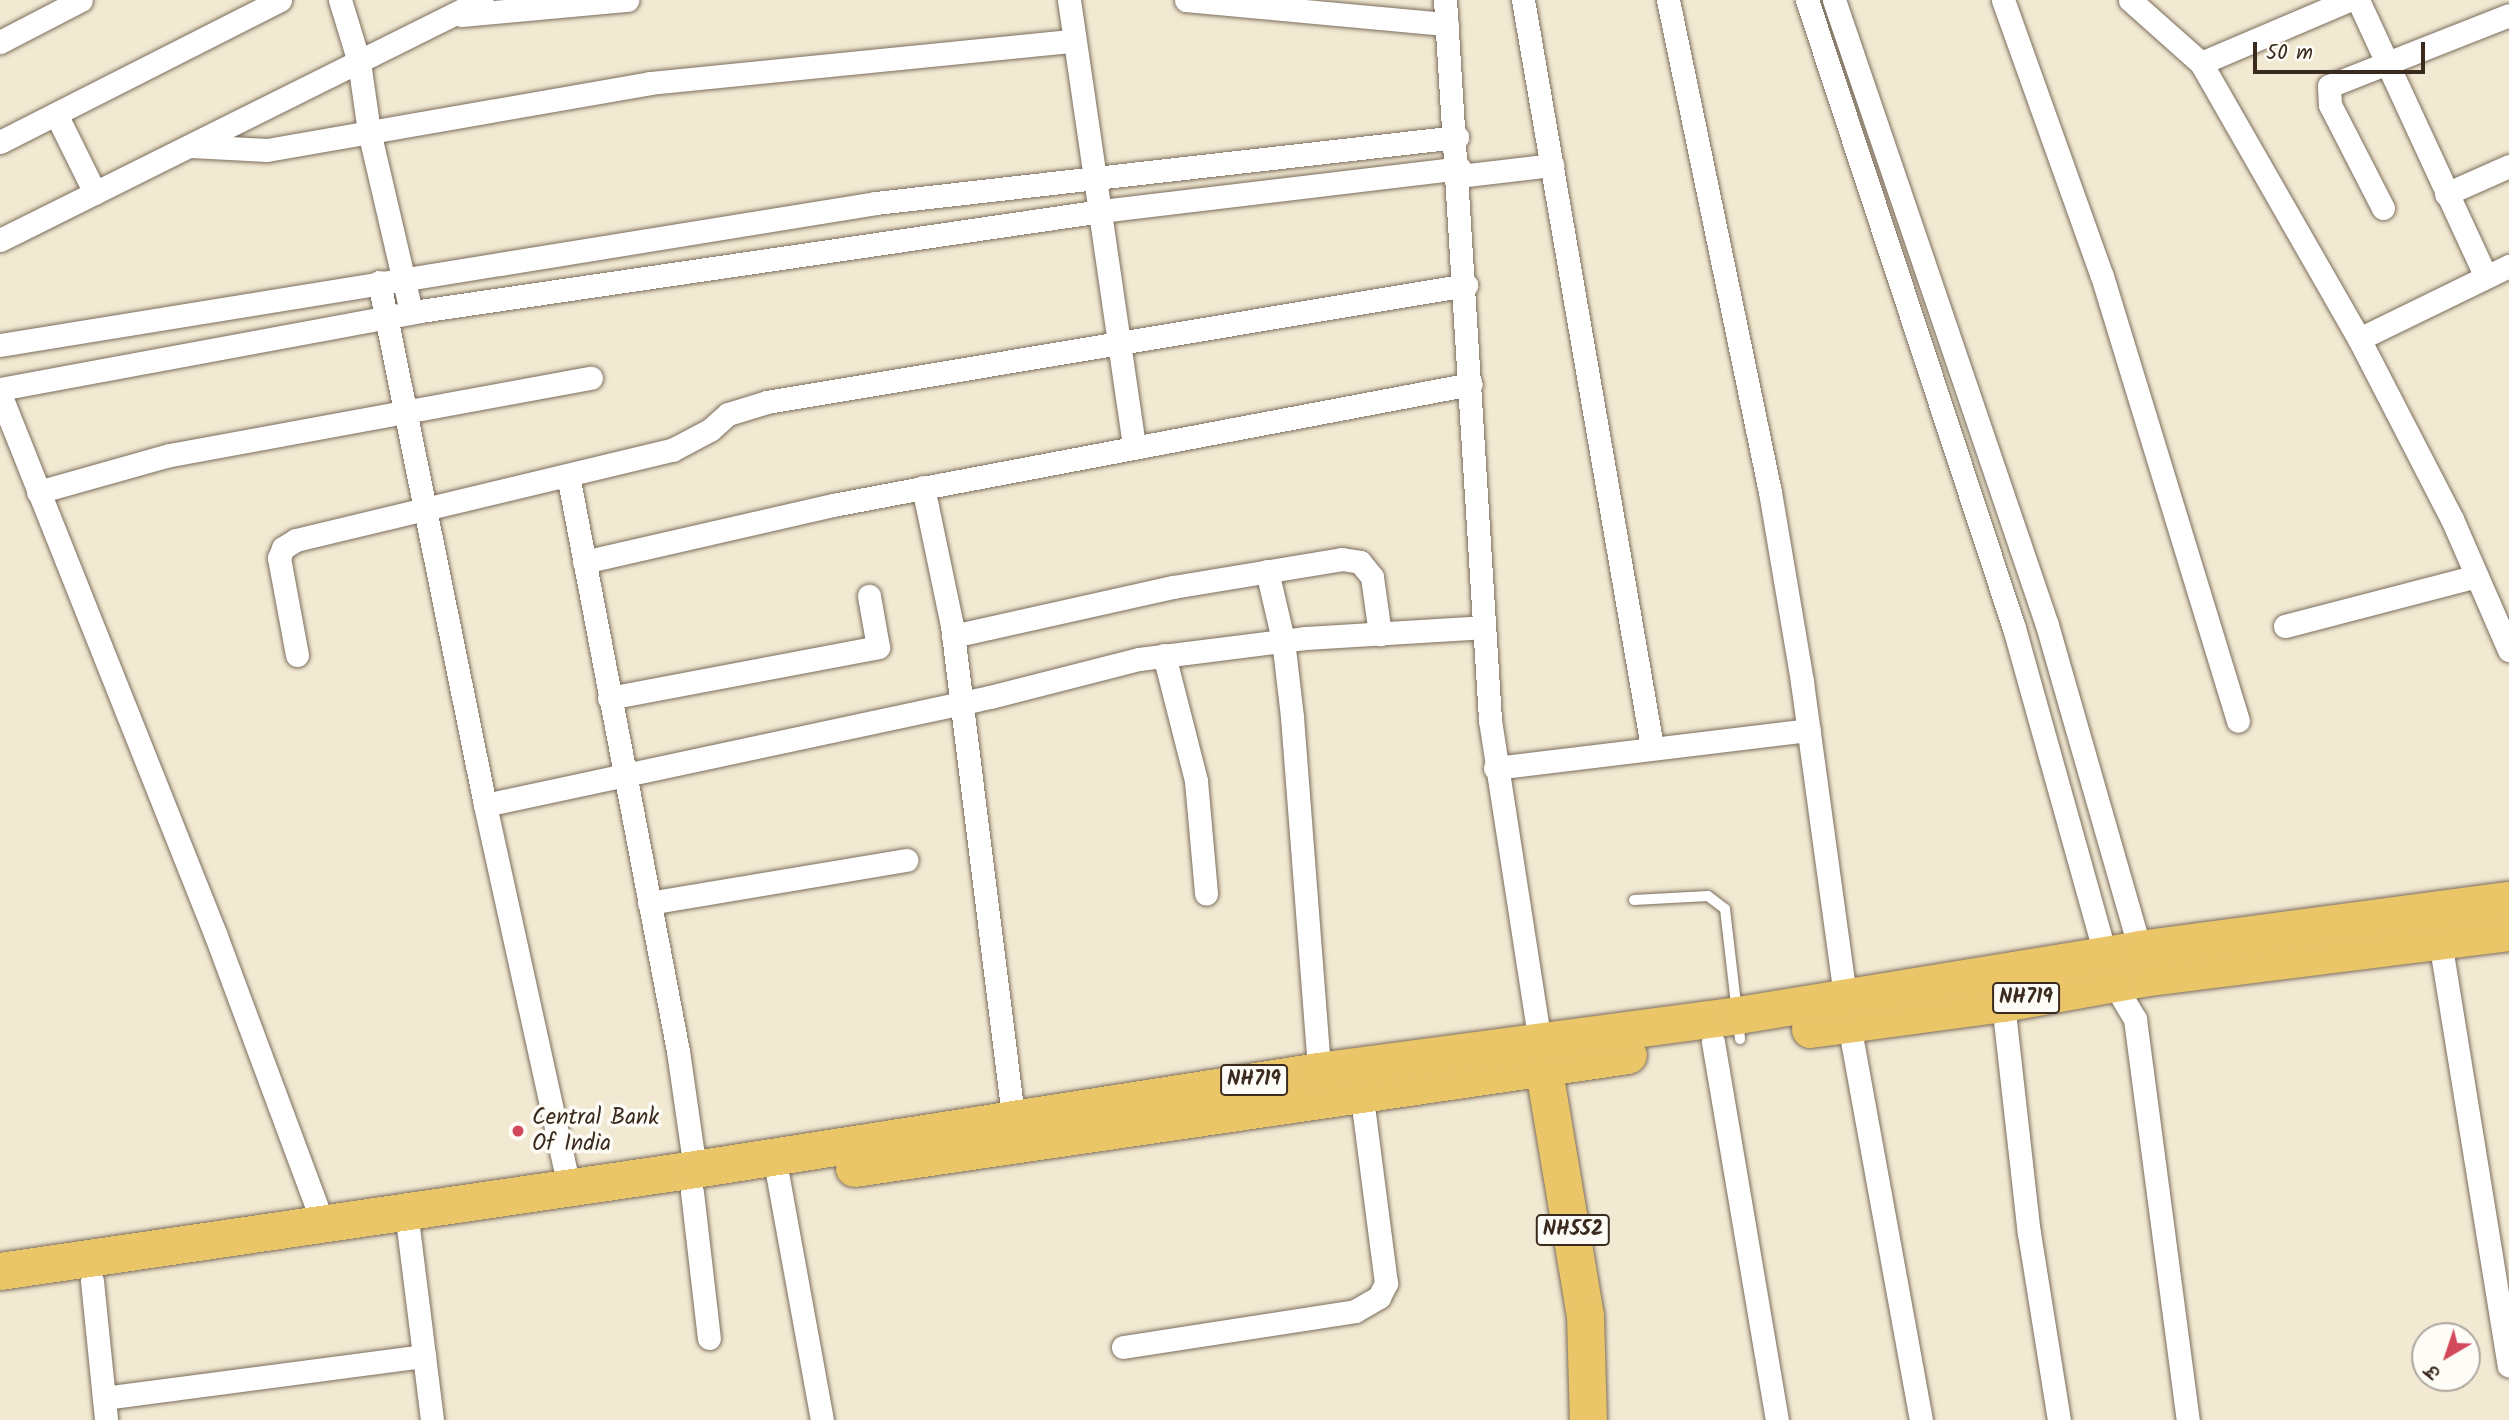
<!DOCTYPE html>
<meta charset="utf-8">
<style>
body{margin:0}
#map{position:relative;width:2509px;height:1420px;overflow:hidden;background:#f2e9d2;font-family:Kalam,"Playpen Sans Deva",sans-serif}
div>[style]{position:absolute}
.roads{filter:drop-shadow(0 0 2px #7b6d5d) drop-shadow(0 0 2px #7b6d5d)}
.service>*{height:10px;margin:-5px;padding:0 5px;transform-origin:5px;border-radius:5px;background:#fff}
.minor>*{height:23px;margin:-11.5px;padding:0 11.5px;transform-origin:11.5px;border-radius:11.5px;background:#fff}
.trunk>*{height:37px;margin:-18.5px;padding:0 18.5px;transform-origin:18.5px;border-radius:18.5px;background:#ebc669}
.dots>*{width:19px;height:19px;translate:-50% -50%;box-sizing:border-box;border:4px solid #fdfcf7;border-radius:50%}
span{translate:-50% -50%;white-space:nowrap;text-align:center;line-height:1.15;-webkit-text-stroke:7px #fdfcf7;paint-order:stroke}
.shield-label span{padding:2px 5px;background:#fdfcf7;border:2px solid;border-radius:5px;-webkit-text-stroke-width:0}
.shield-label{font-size:21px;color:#3b2a1e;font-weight:700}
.poi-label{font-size:23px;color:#3b2a1e}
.left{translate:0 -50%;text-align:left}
.north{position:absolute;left:2411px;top:1322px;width:70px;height:70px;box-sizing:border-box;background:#fdfcf7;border:2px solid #afa8a0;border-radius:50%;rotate:219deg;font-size:19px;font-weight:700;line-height:28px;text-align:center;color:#3b2a1e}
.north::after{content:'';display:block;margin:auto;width:24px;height:32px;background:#d1495b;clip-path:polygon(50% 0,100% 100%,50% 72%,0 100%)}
.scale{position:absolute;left:2253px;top:42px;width:172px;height:32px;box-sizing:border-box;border:4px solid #3b2a1e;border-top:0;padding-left:9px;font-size:21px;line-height:24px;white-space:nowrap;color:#3b2a1e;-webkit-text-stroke:5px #fdfcf7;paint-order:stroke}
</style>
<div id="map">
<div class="roads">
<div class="service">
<div style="left:1634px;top:900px;width:74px;rotate:-3.1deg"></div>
<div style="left:1708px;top:896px;width:21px;rotate:37deg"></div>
<div style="left:1725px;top:909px;width:131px;rotate:83.4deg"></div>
</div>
<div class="minor">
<div style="left:340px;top:0;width:65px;rotate:73deg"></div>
<div style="left:359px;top:62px;width:70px;rotate:81.8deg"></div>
<div style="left:369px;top:131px;width:186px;rotate:76.9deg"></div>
<div style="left:1069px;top:0;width:452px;rotate:81.7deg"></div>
<div style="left:1186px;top:0;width:262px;rotate:5.3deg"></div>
<div style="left:1445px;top:0;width:721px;rotate:86.42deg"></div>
<div style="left:1490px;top:720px;width:326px;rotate:81.2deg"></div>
<div style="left:1523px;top:0;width:758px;rotate:80.2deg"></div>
<div style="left:1668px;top:0;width:502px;rotate:78.29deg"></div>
<div style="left:1770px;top:492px;width:193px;rotate:80.4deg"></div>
<div style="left:1802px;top:682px;width:345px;rotate:82.2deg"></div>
<div style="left:1849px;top:1024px;width:402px;rotate:79.7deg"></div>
<div style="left:1807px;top:0;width:661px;rotate:71.76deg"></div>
<div style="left:2014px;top:628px;width:368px;rotate:74.4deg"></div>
<div style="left:2113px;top:982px;width:43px;rotate:59.3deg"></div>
<div style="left:2135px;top:1019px;width:404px;rotate:82.5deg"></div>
<div style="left:1834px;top:0;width:660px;rotate:71.18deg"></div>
<div style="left:2047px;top:625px;width:348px;rotate:74deg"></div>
<div style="left:2003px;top:0;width:293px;rotate:70.3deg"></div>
<div style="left:2102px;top:276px;width:465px;rotate:73deg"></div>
<div style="left:2130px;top:0;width:95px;rotate:41.6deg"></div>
<div style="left:2349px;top:0;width:161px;rotate:156.9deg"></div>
<div style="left:2201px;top:63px;width:318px;rotate:60.2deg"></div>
<div style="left:2359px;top:339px;width:203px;rotate:62.7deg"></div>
<div style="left:2452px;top:519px;width:143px;rotate:66.5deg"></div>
<div style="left:2358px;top:0;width:305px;rotate:65.2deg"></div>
<div style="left:462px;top:15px;width:166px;rotate:-5.2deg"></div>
<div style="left:0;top:42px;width:91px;rotate:-27.4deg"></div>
<div style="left:56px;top:114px;width:88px;rotate:63.7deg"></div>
<div style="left:0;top:142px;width:314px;rotate:-26.9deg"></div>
<div style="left:191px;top:146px;width:76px;rotate:3deg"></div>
<div style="left:267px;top:150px;width:389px;rotate:-9.9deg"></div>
<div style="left:650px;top:83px;width:426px;rotate:-5.7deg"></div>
<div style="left:1459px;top:176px;width:94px;rotate:-6.7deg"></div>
<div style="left:2446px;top:194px;width:69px;rotate:-24deg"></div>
<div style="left:2383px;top:208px;width:116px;rotate:-117.2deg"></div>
<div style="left:2330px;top:105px;width:19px;rotate:-93deg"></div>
<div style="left:2329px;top:86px;width:193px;rotate:-21.5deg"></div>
<div style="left:0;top:240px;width:538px;rotate:-26.47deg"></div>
<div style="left:379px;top:282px;width:534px;rotate:78.54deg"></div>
<div style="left:485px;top:805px;width:391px;rotate:77.6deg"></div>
<div style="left:2359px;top:339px;width:167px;rotate:-26deg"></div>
<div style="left:0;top:345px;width:887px;rotate:-9.21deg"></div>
<div style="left:876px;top:203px;width:585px;rotate:-6.48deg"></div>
<div style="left:0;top:389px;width:427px;rotate:-10.5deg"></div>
<div style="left:420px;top:311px;width:688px;rotate:-8.35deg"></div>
<div style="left:1101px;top:211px;width:361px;rotate:-6.8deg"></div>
<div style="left:0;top:394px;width:583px;rotate:68.27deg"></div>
<div style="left:216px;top:936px;width:306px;rotate:69.6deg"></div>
<div style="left:568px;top:475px;width:586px;rotate:79.19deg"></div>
<div style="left:678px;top:1051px;width:119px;rotate:81.8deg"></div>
<div style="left:923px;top:487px;width:142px;rotate:78.2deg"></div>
<div style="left:952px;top:626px;width:494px;rotate:82.9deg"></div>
<div style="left:38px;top:492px;width:137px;rotate:-15.7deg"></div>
<div style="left:170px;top:455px;width:428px;rotate:-10.4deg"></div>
<div style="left:584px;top:562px;width:255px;rotate:-12.9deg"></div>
<div style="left:833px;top:505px;width:649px;rotate:-10.74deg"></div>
<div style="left:1267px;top:571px;width:71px;rotate:76.9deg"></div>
<div style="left:1283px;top:640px;width:78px;rotate:83.3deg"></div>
<div style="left:1292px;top:717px;width:366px;rotate:85.6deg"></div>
<div style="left:2285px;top:626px;width:198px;rotate:-14.6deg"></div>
<div style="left:953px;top:636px;width:225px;rotate:-12.6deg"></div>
<div style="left:1173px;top:587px;width:171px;rotate:-9.4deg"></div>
<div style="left:1342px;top:559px;width:18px;rotate:9deg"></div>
<div style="left:1360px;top:562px;width:19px;rotate:51deg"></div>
<div style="left:1372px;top:577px;width:58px;rotate:82deg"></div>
<div style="left:297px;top:655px;width:99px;rotate:-100.5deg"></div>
<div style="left:279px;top:558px;width:11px;rotate:-68deg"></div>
<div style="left:283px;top:548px;width:15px;rotate:-32deg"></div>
<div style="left:296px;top:540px;width:387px;rotate:-13.5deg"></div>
<div style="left:672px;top:450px;width:43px;rotate:-27.8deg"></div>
<div style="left:710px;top:430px;width:24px;rotate:-42deg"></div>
<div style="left:728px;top:414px;width:41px;rotate:-17.1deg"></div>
<div style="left:767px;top:402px;width:709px;rotate:-9.5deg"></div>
<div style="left:1164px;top:655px;width:130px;rotate:75.7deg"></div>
<div style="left:1196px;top:781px;width:113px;rotate:84.9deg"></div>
<div style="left:609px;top:698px;width:274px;rotate:-10.7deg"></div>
<div style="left:878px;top:647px;width:52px;rotate:-100deg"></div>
<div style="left:1495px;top:768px;width:316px;rotate:-6.9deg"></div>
<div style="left:485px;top:805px;width:516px;rotate:-12.07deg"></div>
<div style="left:990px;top:697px;width:154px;rotate:-14.3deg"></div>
<div style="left:1139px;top:659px;width:167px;rotate:-7.2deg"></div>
<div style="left:1305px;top:638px;width:178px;rotate:-3.5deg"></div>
<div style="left:649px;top:903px;width:261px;rotate:-9.5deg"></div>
<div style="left:2440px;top:941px;width:430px;rotate:80.8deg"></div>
<div style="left:2003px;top:1003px;width:231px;rotate:83.6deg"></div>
<div style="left:2029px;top:1233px;width:189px;rotate:80.9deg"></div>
<div style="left:1713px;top:1042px;width:383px;rotate:80.4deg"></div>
<div style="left:774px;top:1156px;width:268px;rotate:79.7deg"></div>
<div style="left:692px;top:1192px;width:147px;rotate:83.4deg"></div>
<div style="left:406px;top:1211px;width:211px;rotate:82.9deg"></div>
<div style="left:92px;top:1281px;width:140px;rotate:84.2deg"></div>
<div style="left:1123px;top:1347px;width:235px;rotate:-8.8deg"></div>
<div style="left:1355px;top:1311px;width:28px;rotate:-30deg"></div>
<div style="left:1379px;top:1297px;width:16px;rotate:-63deg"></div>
<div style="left:1386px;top:1283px;width:203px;rotate:-97.4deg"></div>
<div style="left:104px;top:1398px;width:323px;rotate:-7.5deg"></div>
</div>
<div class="trunk">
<div style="left:1810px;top:1029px;width:195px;rotate:-7.7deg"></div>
<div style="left:2003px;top:1003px;width:147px;rotate:-10.2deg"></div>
<div style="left:2148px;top:977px;width:364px;rotate:-7.1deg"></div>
<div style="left:1540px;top:1047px;width:272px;rotate:80.5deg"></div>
<div style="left:1585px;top:1315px;width:105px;rotate:88.4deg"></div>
<div style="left:854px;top:1168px;width:782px;rotate:-8.31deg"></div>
<div style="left:0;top:1271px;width:702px;rotate:-8.35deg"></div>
<div style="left:695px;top:1169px;width:632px;rotate:-8.93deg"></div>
<div style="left:1319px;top:1071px;width:423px;rotate:-7.6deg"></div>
<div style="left:1738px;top:1015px;width:407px;rotate:-9.3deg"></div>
<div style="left:2140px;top:949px;width:372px;rotate:-7.6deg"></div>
</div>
</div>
<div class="dots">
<div style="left:518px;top:1131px;background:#d1495b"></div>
</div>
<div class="shield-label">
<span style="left:2026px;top:998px">NH719</span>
<span style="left:1254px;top:1080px">NH719</span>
<span style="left:1573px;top:1230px">NH552</span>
</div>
<div class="poi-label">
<span class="left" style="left:532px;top:1131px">Central Bank<br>Of India</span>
</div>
<div class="north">उ</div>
<div class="scale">50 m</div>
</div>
